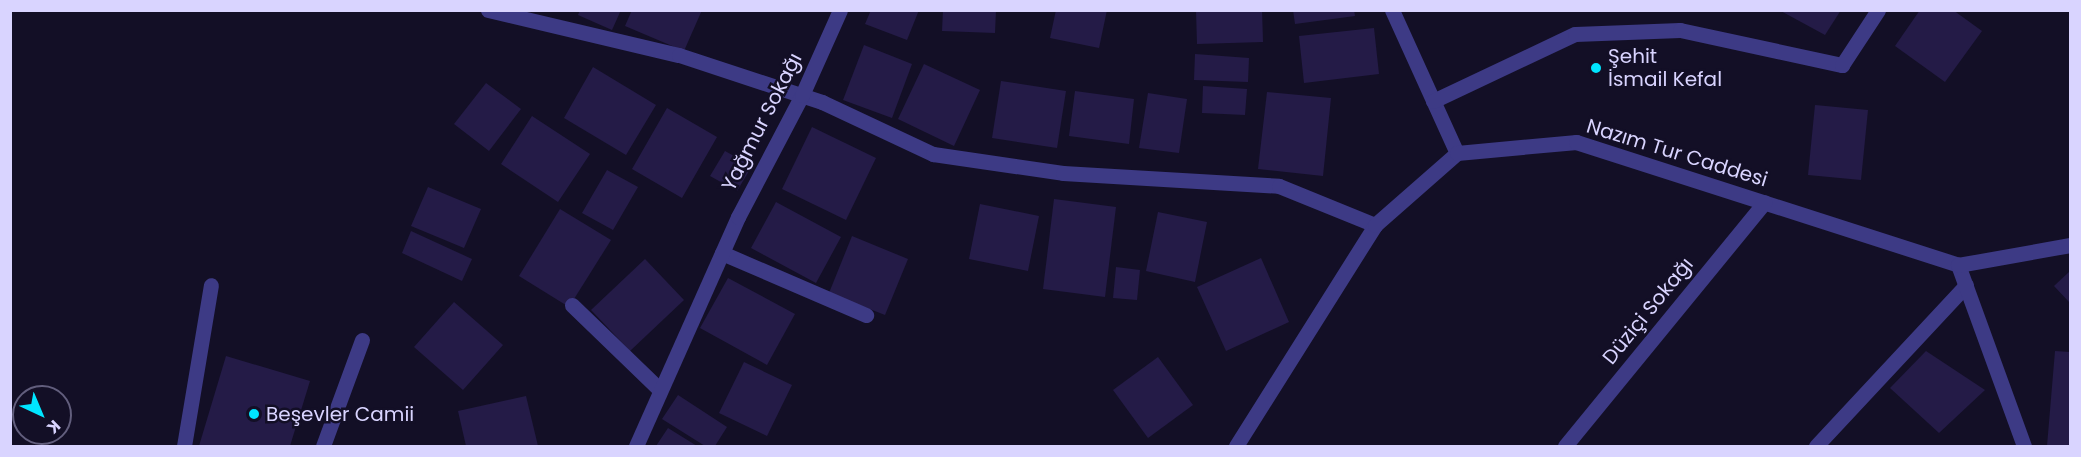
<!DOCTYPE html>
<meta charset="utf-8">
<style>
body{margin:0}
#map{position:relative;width:2081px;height:457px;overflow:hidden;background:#130f26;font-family:Poppins,sans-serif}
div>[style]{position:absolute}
.building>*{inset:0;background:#241b47}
.minor>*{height:15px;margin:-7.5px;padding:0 7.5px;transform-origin:7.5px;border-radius:7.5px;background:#3d3a85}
.dots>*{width:16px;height:16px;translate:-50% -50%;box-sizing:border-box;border:3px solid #130f26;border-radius:50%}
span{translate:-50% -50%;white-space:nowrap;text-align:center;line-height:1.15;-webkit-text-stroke:5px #130f26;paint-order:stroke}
.poi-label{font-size:20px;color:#d9d4ff}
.left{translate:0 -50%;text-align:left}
.street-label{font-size:20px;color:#d9d4ff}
.frame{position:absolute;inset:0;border:12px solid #d9d4ff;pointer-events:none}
.north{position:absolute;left:12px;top:385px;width:60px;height:60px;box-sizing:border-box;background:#130f26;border:2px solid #625e7d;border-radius:50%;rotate:136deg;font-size:16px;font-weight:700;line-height:24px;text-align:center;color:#d9d4ff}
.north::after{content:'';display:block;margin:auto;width:21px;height:27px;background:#00e5ff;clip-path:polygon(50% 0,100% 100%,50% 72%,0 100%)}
</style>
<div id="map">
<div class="building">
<div style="clip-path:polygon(580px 10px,621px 10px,612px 30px,578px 15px)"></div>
<div style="clip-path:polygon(632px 10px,702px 10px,684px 51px,625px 26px)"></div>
<div style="clip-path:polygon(871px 10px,919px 10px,907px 40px,865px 24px)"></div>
<div style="clip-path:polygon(943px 10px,996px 10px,995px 33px,942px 31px)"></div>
<div style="clip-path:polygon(1056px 10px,1107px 10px,1099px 48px,1050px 38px)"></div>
<div style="clip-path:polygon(1196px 10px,1262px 10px,1263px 42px,1197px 44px)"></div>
<div style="clip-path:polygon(1293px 10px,1354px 10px,1355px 16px,1295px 24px)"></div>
<div style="clip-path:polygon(1779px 10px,1841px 10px,1825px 35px)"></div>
<div style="clip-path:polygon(1920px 10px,1953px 10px,1982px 31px,1945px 82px,1895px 46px)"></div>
<div style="clip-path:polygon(1374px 28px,1379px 74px,1304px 83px,1299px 36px)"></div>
<div style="clip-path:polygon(864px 45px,912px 64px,892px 118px,843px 100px)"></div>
<div style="clip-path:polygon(1195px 54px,1249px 58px,1248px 82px,1194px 80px)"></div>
<div style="clip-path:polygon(924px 64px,980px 90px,954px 146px,898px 119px)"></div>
<div style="clip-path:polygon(593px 67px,656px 105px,626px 155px,564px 118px)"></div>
<div style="clip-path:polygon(1001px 81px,1066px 91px,1057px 148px,992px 138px)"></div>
<div style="clip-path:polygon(486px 83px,521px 109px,489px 151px,454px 124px)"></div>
<div style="clip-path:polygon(1203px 86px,1247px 89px,1245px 115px,1202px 113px)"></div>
<div style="clip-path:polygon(1075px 91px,1134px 99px,1129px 144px,1069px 136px)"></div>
<div style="clip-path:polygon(1267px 92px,1331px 98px,1323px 176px,1258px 169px)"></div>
<div style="clip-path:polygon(1148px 93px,1187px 99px,1179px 153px,1139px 148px)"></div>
<div style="clip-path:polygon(1815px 105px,1868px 110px,1861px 180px,1808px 175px)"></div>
<div style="clip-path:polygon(667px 108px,717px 137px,682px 198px,632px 169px)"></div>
<div style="clip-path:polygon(532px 116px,590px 154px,558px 202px,501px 164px)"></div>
<div style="clip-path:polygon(812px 127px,876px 158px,846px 220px,782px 189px)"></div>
<div style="clip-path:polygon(725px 151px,752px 166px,737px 191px,710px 176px)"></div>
<div style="clip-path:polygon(607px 170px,638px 187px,613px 230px,582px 213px)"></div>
<div style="clip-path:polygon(428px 187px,481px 209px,464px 248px,411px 226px)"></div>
<div style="clip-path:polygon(1054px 199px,1116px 207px,1105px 297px,1043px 289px)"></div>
<div style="clip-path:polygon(776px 202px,841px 237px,816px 283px,751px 248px)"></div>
<div style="clip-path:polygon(980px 204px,1039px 216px,1028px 271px,969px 259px)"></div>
<div style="clip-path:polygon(560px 209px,611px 240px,569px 307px,519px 276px)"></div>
<div style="clip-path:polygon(1158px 212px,1207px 222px,1195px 282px,1146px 271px)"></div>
<div style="clip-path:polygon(411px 231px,472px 259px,462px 281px,402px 253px)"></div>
<div style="clip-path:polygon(852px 236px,908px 259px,885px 315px,829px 293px)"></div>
<div style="clip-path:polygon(1261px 258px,1289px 322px,1226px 351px,1197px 287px)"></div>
<div style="clip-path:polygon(645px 259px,684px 300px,630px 351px,591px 310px)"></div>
<div style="clip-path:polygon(1116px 267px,1140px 270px,1137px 300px,1113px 298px)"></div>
<div style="clip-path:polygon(2070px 271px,2070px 303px,2054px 286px)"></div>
<div style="clip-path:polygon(728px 278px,795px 314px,767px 365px,700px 328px)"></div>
<div style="clip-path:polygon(454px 302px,503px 345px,463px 390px,414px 347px)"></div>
<div style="clip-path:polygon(1926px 351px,1985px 390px,1939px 433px,1890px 388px)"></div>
<div style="clip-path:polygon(2055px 351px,2070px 352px,2070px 446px,2047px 446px)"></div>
<div style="clip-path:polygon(226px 356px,310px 381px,290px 446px,199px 446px)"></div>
<div style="clip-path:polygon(1158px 357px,1193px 405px,1148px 438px,1113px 390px)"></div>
<div style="clip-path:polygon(744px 362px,792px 385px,767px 436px,719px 413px)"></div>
<div style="clip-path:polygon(678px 395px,727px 427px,715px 446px,705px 446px,662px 419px)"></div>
<div style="clip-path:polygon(526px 396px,538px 446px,466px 446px,458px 411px)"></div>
<div style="clip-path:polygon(668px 428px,697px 446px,656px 446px)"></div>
</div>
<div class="minor">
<div style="left:488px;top:10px;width:196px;rotate:13.3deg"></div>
<div style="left:679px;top:55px;width:151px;rotate:18.2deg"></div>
<div style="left:822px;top:102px;width:123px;rotate:25.1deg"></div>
<div style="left:933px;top:154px;width:131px;rotate:8.3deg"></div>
<div style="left:1063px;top:173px;width:216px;rotate:3.4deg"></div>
<div style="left:1279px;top:186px;width:104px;rotate:22.1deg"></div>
<div style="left:1392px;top:10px;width:157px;rotate:65.6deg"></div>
<div style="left:1433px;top:101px;width:157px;rotate:-25.3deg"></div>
<div style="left:1575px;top:34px;width:105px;rotate:-2.2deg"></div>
<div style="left:1680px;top:30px;width:166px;rotate:12.2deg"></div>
<div style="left:1842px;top:65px;width:66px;rotate:-56.8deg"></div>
<div style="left:722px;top:253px;width:157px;rotate:23.3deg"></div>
<div style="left:572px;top:305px;width:122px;rotate:44deg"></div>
<div style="left:184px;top:446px;width:163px;rotate:-80.5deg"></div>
<div style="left:323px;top:446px;width:113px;rotate:-69.8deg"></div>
<div style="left:636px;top:446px;width:251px;rotate:-66deg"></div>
<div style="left:738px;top:217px;width:138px;rotate:-62.3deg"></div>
<div style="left:802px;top:95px;width:93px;rotate:-65.9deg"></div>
<div style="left:1236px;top:446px;width:261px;rotate:-57.8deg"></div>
<div style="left:1375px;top:225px;width:109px;rotate:-41.3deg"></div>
<div style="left:1457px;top:153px;width:120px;rotate:-5.3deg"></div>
<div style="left:1576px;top:142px;width:401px;rotate:17.8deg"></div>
<div style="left:1565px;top:446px;width:315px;rotate:-50.7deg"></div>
<div style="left:1816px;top:446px;width:220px;rotate:-47deg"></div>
<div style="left:2024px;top:446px;width:193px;rotate:-110deg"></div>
<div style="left:1958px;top:265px;width:114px;rotate:-10.1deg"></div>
</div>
<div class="dots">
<div style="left:1596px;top:68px;background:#00e5ff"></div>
<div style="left:254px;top:414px;background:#00e5ff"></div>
</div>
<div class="poi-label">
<span class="left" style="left:1608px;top:68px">Şehit<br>İsmail Kefal</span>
<span class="left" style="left:266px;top:414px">Beşevler Camii</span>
</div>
<div class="street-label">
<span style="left:762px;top:122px;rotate:-63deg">Yağmur Sokağı</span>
<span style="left:1677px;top:153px;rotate:17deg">Nazım Tur Caddesi</span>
<span style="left:1648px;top:311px;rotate:-51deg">Düziçi Sokağı</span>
</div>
<div class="frame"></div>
<div class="north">K</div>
</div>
